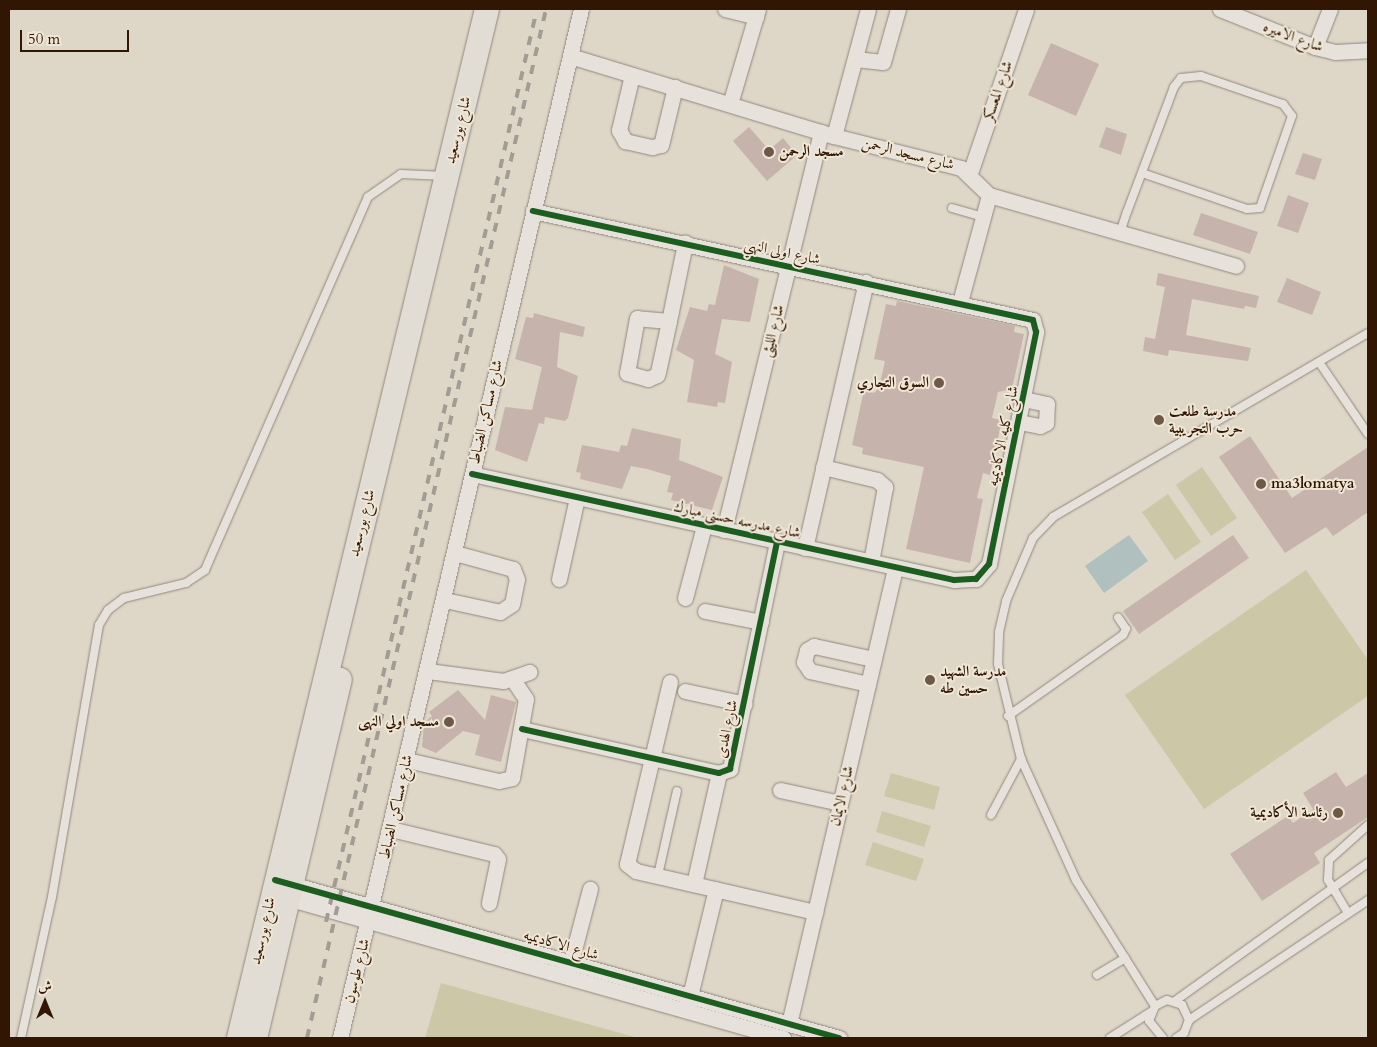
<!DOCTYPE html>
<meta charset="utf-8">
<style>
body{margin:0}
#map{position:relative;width:1377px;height:1047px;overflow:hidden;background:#ded6c7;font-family:Cardo,Amiri,serif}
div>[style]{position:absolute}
.green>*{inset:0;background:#ccc8a7}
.water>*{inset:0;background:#afc0bf}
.building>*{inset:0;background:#c6b4ac}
.roads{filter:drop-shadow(0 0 1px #90887d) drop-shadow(0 0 1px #90887d)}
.lane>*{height:8px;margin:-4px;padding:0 4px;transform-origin:4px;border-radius:4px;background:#e6e1da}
.street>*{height:15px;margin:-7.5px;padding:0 7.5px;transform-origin:7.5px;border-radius:7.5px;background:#e6e1da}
.primary>*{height:24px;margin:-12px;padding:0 12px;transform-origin:12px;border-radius:12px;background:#e1ddd4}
.rail>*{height:4px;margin-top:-2px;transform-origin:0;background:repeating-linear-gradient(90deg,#a29c95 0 9px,transparent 0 18px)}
.cycleway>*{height:6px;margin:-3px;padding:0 3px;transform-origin:3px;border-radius:3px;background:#1b5e20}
.dots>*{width:14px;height:14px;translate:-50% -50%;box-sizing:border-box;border:2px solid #efe6d5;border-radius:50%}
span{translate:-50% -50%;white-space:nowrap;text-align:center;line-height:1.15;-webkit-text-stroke:4px #efe6d5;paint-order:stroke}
.street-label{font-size:15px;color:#311604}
.poi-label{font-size:15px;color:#311604;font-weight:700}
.left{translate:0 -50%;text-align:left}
.right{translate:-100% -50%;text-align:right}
.frame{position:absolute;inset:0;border:10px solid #311604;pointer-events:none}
.north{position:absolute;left:20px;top:977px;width:50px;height:50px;-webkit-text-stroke:4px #efe6d5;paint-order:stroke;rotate:0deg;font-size:14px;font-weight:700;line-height:20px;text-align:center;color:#311604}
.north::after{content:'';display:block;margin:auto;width:18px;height:22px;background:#311604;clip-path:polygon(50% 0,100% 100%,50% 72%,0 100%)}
.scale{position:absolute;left:20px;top:30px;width:109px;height:22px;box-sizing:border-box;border:2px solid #311604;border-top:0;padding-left:6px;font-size:15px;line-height:18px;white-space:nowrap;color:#311604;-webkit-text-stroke:4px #efe6d5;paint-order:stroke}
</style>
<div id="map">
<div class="green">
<div style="clip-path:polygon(1202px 467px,1237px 518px,1211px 536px,1176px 485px)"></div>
<div style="clip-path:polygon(1168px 494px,1201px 542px,1175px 560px,1142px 512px)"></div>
<div style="clip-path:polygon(1306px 570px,1368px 660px,1368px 696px,1204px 809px,1125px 695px)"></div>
<div style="clip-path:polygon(891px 773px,940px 787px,934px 810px,884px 796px)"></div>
<div style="clip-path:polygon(882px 811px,931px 826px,924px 847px,876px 832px)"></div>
<div style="clip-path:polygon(873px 842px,924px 859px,916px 881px,865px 865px)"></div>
<div style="clip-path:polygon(441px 983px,638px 1038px,425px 1038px)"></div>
</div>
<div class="water">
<div style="clip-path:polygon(1129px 535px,1148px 561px,1104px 593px,1085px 566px)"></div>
</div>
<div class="building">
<div style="clip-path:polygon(1051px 43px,1099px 64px,1076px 116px,1028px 95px)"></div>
<div style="clip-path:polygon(749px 127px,769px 150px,783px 138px,797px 155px,767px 181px,733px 141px)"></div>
<div style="clip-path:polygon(1106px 127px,1127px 134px,1121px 155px,1099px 147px)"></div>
<div style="clip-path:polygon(1303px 153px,1322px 159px,1315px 180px,1295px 174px)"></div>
<div style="clip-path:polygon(1288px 195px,1309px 203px,1298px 233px,1277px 226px)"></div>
<div style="clip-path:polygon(1201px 213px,1258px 232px,1250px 254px,1193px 235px)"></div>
<div style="clip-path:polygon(724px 265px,759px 279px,750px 322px,722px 319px,715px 354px,732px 362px,725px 403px,718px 402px,717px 407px,687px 402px,694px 360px,676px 350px,690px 307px,707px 311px,709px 304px,715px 305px)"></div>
<div style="clip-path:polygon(1158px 273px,1259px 296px,1256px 308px,1245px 306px,1244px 309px,1192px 299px,1186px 335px,1251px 348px,1248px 361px,1169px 350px,1168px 356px,1143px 351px,1145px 337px,1155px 339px,1165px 287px,1156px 285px)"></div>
<div style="clip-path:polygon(1287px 278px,1321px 292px,1312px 315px,1277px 302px)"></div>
<div style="clip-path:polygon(897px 301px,1015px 326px,1014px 332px,1024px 334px,1012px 389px,998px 392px,992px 418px,1002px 420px,990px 475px,983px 473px,977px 498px,983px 499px,970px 563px,906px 549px,924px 467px,862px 454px,863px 448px,852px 445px,864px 390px,874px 393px,879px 388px,885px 361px,874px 359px,886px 304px,896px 306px)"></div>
<div style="clip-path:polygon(534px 313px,585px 327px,583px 337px,560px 332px,557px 367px,578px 376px,568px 418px,565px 421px,545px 417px,544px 424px,539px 423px,527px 462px,495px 450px,505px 407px,532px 410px,542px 367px,515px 359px,526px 317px,533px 318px)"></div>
<div style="clip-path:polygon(632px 428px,681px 439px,679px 460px,723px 477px,712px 510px,671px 500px,673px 493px,667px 492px,671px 476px,647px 469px,631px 466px,622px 489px,580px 479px,581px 473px,576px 472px,582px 445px,619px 452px,621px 445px,627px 446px)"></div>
<div style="clip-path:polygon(1250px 436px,1292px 498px,1368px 447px,1368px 512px,1333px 536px,1326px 527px,1285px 553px,1219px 457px)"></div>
<div style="clip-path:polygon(1233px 535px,1249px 558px,1139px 634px,1123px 611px)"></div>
<div style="clip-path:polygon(458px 690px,485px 720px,491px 695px,516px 702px,501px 762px,475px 755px,480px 735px,463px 731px,436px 753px,422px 747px,424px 723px,432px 716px,429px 712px)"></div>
<div style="clip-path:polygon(1336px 772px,1346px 787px,1368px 773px,1368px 817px,1314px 853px,1320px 863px,1262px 901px,1230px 854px,1288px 816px,1293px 823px,1313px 809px,1303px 793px)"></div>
</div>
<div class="roads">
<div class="lane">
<div style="left:952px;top:208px;width:32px;rotate:16deg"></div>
<div style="left:1120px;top:233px;width:22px;rotate:-72deg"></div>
<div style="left:1127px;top:212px;width:134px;rotate:-69.4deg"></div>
<div style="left:1174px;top:87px;width:11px;rotate:-52deg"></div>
<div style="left:1181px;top:78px;width:20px;rotate:-6deg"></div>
<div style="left:1201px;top:76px;width:87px;rotate:18.9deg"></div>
<div style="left:1283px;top:104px;width:15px;rotate:53deg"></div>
<div style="left:1292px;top:116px;width:97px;rotate:109.2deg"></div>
<div style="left:1260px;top:208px;width:13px;rotate:176deg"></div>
<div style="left:1247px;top:209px;width:111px;rotate:-161.1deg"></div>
<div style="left:1319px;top:362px;width:87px;rotate:55.8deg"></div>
<div style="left:1008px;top:716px;width:141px;rotate:-35.2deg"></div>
<div style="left:1123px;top:635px;width:7px;rotate:-63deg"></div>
<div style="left:1126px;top:629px;width:14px;rotate:-124deg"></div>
<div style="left:991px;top:815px;width:64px;rotate:-61.8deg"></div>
<div style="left:658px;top:875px;width:86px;rotate:-77.3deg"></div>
<div style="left:1348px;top:913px;width:39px;rotate:-121deg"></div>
<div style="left:1328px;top:880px;width:20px;rotate:-87deg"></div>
<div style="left:1329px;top:860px;width:52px;rotate:-41.9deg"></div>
<div style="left:1097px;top:975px;width:33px;rotate:-31deg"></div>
<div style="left:1175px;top:1001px;width:237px;rotate:-35.6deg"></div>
<div style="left:1155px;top:1006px;width:149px;rotate:-122.1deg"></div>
<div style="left:1076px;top:880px;width:133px;rotate:-114.4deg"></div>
<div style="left:1021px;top:759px;width:98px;rotate:-103.6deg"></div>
<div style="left:998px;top:664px;width:32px;rotate:-88deg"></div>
<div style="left:999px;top:632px;width:32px;rotate:-77deg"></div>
<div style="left:1006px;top:601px;width:69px;rotate:-66.8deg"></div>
<div style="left:1033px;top:538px;width:29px;rotate:-46deg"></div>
<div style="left:1053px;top:517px;width:365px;rotate:-30.3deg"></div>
<div style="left:1189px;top:1020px;width:216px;rotate:-33.8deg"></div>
<div style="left:21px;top:1038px;width:144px;rotate:-77.6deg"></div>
<div style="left:52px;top:897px;width:276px;rotate:-80.2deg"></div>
<div style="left:99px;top:625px;width:17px;rotate:-59deg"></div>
<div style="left:108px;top:610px;width:20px;rotate:-37deg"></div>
<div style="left:124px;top:598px;width:64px;rotate:-13.6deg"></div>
<div style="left:186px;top:583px;width:23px;rotate:-34deg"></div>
<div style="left:205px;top:570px;width:407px;rotate:-66.4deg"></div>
<div style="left:368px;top:197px;width:40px;rotate:-34.9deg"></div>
<div style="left:401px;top:174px;width:44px;rotate:2.6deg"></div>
<div style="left:1110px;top:1038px;width:49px;rotate:-32.4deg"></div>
<div style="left:1163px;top:1038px;width:22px;rotate:-129deg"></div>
<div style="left:1149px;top:1021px;width:16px;rotate:-68deg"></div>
<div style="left:1155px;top:1006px;width:13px;rotate:-27deg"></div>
<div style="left:1167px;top:1000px;width:16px;rotate:18deg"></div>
<div style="left:1182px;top:1005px;width:17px;rotate:65deg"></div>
<div style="left:1189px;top:1020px;width:14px;rotate:111deg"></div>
<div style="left:1184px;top:1033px;width:9px;rotate:148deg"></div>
</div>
<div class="street">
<div style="left:725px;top:9px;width:32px;rotate:14deg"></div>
<div style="left:1220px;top:9px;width:102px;rotate:21.8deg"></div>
<div style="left:1315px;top:47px;width:21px;rotate:14deg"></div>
<div style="left:1335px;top:52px;width:33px;rotate:-3deg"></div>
<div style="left:1315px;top:47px;width:41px;rotate:-68.5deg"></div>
<div style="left:570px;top:56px;width:276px;rotate:16.9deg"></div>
<div style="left:834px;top:136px;width:131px;rotate:14.1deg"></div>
<div style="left:961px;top:168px;width:39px;rotate:44deg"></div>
<div style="left:989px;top:195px;width:257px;rotate:16deg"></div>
<div style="left:855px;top:59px;width:28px;rotate:6deg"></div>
<div style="left:883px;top:62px;width:55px;rotate:-74.2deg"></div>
<div style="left:632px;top:75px;width:57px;rotate:103.3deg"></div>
<div style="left:619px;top:130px;width:13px;rotate:61deg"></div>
<div style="left:625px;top:141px;width:28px;rotate:13deg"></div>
<div style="left:652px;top:147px;width:9px;rotate:-13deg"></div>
<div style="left:661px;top:145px;width:60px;rotate:-76.4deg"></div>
<div style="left:730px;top:104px;width:99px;rotate:-73.6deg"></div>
<div style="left:834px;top:136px;width:131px;rotate:-75deg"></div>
<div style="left:970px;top:173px;width:173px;rotate:-71.1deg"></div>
<div style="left:960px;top:302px;width:111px;rotate:-74.8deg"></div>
<div style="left:669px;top:321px;width:32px;rotate:-175deg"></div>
<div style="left:637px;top:318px;width:56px;rotate:100.3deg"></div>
<div style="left:627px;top:373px;width:22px;rotate:16deg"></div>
<div style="left:648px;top:379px;width:10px;rotate:-24deg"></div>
<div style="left:657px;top:375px;width:3px;rotate:-72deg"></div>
<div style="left:658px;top:372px;width:52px;rotate:-77.8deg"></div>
<div style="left:669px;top:321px;width:80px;rotate:-78.4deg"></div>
<div style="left:1019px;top:422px;width:21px;rotate:11deg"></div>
<div style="left:1040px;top:426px;width:7px;rotate:-27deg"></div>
<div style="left:1046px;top:423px;width:19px;rotate:-87deg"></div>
<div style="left:1047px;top:404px;width:25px;rotate:-168deg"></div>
<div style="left:823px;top:467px;width:56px;rotate:13.5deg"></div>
<div style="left:877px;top:480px;width:11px;rotate:41deg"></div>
<div style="left:885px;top:487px;width:76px;rotate:100.6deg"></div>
<div style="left:472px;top:474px;width:494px;rotate:12.4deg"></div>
<div style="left:954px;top:580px;width:22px;rotate:-3deg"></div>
<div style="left:976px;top:579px;width:20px;rotate:-49deg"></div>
<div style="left:989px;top:564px;width:237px;rotate:-78.5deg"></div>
<div style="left:1036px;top:332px;width:12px;rotate:-104deg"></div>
<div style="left:1033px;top:320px;width:512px;rotate:-167.7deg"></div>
<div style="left:724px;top:530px;width:410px;rotate:-76.3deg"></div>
<div style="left:805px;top:548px;width:273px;rotate:-77.1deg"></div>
<div style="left:559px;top:579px;width:83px;rotate:-77.5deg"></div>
<div style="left:685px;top:598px;width:74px;rotate:-75.2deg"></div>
<div style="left:445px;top:600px;width:56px;rotate:12.3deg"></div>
<div style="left:500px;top:612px;width:14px;rotate:-34deg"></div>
<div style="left:512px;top:604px;width:25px;rotate:-79deg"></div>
<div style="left:517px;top:579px;width:11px;rotate:-112deg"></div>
<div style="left:513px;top:569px;width:60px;rotate:-164.6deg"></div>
<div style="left:705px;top:611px;width:57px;rotate:11.1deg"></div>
<div style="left:428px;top:671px;width:76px;rotate:7.6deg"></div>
<div style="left:503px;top:681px;width:28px;rotate:-19deg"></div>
<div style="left:670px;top:682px;width:187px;rotate:103.3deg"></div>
<div style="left:627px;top:864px;width:11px;rotate:38deg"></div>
<div style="left:636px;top:871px;width:184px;rotate:12.9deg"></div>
<div style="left:868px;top:684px;width:59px;rotate:-167.4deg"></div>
<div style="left:810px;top:671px;width:11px;rotate:-124deg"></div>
<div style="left:804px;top:662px;width:12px;rotate:-76deg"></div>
<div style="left:807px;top:650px;width:8px;rotate:-30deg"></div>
<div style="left:814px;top:646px;width:60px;rotate:12.4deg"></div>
<div style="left:685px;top:691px;width:61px;rotate:12.2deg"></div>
<div style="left:522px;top:729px;width:202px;rotate:12.6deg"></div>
<div style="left:719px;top:773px;width:12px;rotate:-20deg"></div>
<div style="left:730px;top:769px;width:232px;rotate:-78.3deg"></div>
<div style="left:407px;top:760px;width:94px;rotate:12.9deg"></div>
<div style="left:499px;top:781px;width:13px;rotate:-13deg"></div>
<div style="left:512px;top:778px;width:80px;rotate:-80deg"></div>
<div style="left:526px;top:699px;width:23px;rotate:-124deg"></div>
<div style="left:780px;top:790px;width:61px;rotate:12.2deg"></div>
<div style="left:391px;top:829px;width:106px;rotate:13.6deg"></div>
<div style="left:494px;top:854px;width:6px;rotate:51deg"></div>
<div style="left:498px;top:859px;width:45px;rotate:101.6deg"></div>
<div style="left:284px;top:882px;width:577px;rotate:15.7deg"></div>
<div style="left:694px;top:884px;width:114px;rotate:-77.3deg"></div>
<div style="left:280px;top:896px;width:523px;rotate:15.76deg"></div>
<div style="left:569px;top:969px;width:83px;rotate:-75.3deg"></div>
<div style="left:688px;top:1004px;width:118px;rotate:-76.3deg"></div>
<div style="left:789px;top:1024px;width:469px;rotate:-76.9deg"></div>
<div style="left:340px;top:1038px;width:1057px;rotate:-76.82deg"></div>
</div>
<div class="primary">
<div style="left:256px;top:1034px;width:364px;rotate:-76.7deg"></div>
<div style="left:239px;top:1038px;width:1058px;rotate:-76.45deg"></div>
</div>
</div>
<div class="rail">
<div style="left:326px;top:922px;width:937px;rotate:-76.99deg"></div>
<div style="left:307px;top:1038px;width:1056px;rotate:-76.92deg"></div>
</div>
<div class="cycleway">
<div style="left:472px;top:474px;width:494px;rotate:12.4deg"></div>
<div style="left:954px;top:580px;width:22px;rotate:-3deg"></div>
<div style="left:976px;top:579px;width:20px;rotate:-49deg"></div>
<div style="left:989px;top:564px;width:237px;rotate:-78.5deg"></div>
<div style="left:1036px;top:332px;width:12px;rotate:-104deg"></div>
<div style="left:1033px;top:320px;width:512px;rotate:-167.7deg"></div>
<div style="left:522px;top:729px;width:202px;rotate:12.6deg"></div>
<div style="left:719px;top:773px;width:12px;rotate:-20deg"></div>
<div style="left:730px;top:769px;width:232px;rotate:-78.3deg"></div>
<div style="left:275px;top:880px;width:586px;rotate:15.65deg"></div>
</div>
<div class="dots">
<div style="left:769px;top:152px;background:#6e5948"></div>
<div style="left:939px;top:383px;background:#6e5948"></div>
<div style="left:1159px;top:420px;background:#6e5948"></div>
<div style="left:1261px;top:484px;background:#6e5948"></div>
<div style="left:930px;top:680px;background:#6e5948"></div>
<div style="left:449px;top:722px;background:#6e5948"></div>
<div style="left:1338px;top:813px;background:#6e5948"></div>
</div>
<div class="street-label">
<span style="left:1293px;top:37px;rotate:20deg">شارع الاميره</span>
<span style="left:998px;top:91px;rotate:-71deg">شارع المعسكر</span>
<span style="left:458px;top:130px;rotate:-76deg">شارع بورسعيد</span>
<span style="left:908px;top:154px;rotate:14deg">شارع مسجد الرحمن</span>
<span style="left:782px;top:252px;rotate:12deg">شارع اولى النهي</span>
<span style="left:773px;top:331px;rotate:-76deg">شارع الليثى</span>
<span style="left:486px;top:412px;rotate:-77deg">شارع مساكن الضباط</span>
<span style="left:1003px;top:436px;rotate:-78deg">شارع كليه الاكاديميه</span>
<span style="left:737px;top:520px;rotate:12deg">شارع مدرسه حسنى مبارك</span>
<span style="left:362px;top:523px;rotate:-76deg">شارع بورسعيد</span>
<span style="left:727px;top:729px;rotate:-78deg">شارع الهدى</span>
<span style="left:842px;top:796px;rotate:-77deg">شارع الايمان</span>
<span style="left:396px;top:807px;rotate:-77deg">شارع مساكن الضباط</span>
<span style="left:263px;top:931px;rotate:-77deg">شارع بورسعيد</span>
<span style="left:561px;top:945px;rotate:16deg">شارع الاكاديميه</span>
<span style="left:357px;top:971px;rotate:-76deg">شارع طوسون</span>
</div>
<div class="poi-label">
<span class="left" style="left:779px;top:152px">مسجد الرحمن</span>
<span class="right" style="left:929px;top:383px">السوق التجاري</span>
<span class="left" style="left:1169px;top:420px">مدرسة طلعت<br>حرب التجريبية</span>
<span class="left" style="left:1271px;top:484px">ma3lomatya</span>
<span class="left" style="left:940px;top:680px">مدرسة الشهيد<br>حسين طه</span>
<span class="right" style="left:439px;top:722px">مسجد اولي النهى</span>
<span class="right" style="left:1328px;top:813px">رئاسة الأكاديمية</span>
</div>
<div class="frame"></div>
<div class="north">ش</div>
<div class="scale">50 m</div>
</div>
